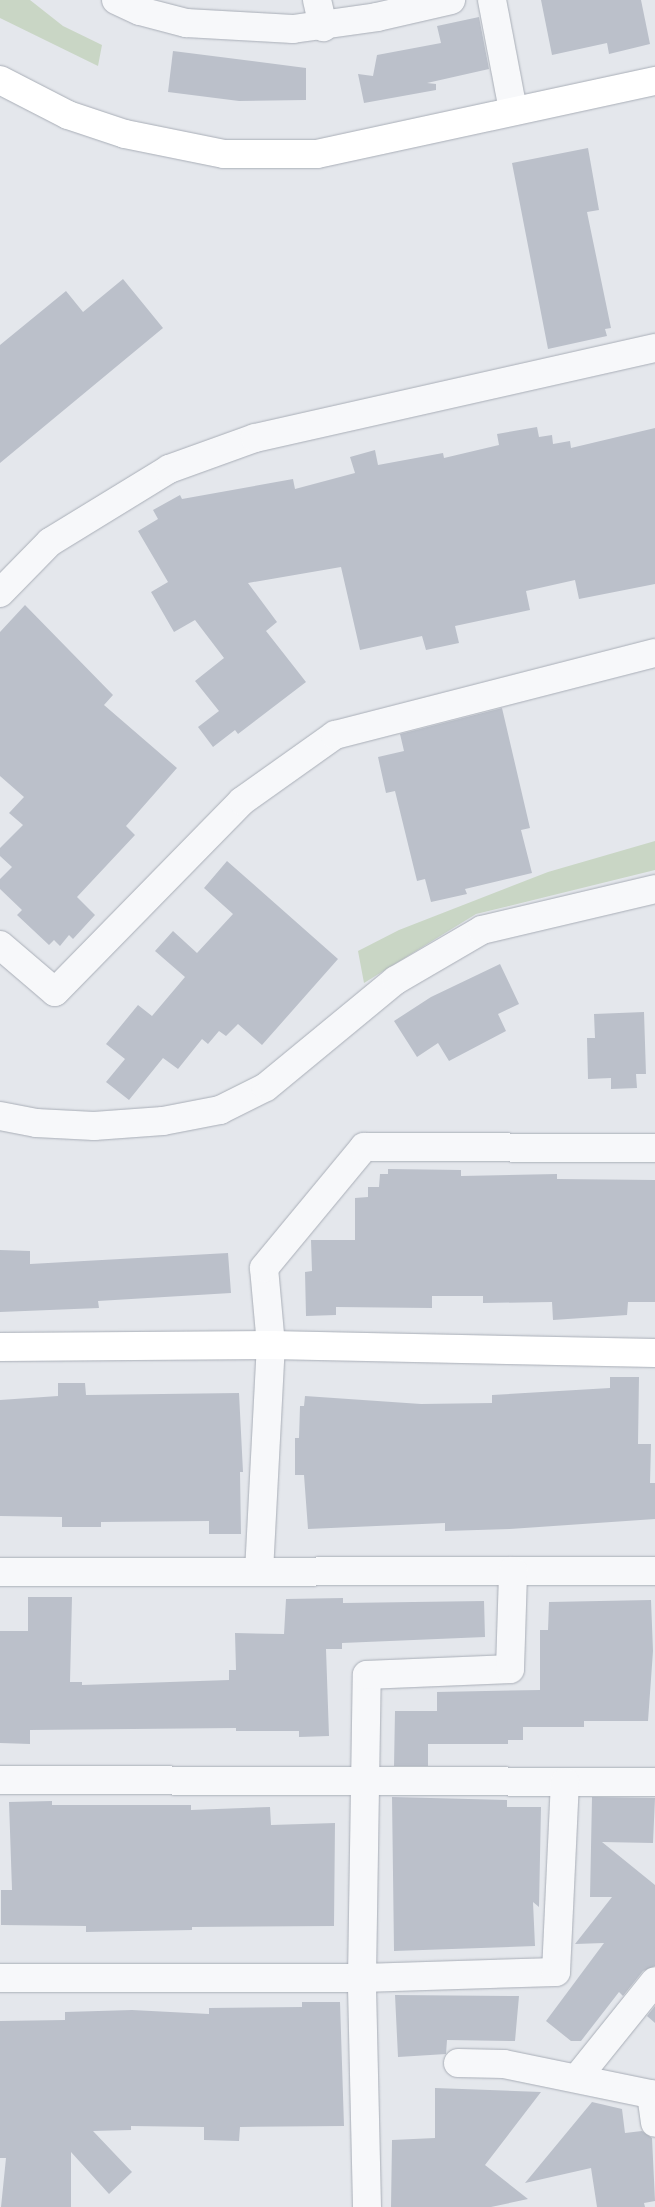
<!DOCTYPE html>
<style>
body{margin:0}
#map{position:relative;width:655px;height:2207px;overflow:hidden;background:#e4e7ec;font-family:Overpass,sans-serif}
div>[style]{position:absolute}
.green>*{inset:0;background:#c9d6c5}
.building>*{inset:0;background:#bbc0ca}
.roads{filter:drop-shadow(0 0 1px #a9aeb7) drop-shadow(0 0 1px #a9aeb7)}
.street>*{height:28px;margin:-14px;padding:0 14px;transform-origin:14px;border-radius:14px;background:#f7f8fa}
.secondary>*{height:28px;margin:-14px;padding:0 14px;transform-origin:14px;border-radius:14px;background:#fff}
span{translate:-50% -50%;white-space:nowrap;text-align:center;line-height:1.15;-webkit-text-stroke:5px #f4f6f9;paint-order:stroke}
</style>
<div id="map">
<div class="green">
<div style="clip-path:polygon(0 0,30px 0,63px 26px,102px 45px,98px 66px,0 18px)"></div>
<div style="clip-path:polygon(655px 841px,655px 870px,476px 914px,364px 983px,358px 951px,399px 930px,548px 872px)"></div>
</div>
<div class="building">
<div style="clip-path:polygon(541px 0,641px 0,650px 44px,609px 54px,607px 43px,552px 55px)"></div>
<div style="clip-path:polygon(479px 17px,489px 69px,427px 83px,436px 84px,436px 90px,364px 103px,358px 74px,373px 76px,377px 55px,441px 43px,437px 26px)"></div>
<div style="clip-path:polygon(173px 51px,306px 68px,306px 100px,239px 101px,168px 92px)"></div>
<div style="clip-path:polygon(588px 148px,599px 210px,587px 212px,611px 328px,605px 329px,607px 336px,548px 349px,512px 163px)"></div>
<div style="clip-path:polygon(123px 279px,163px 328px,0 463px,0 345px,66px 291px,83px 312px)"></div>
<div style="clip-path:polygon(537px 427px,539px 437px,552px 435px,553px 444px,570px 441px,571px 448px,655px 428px,655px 584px,579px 599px,575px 580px,526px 591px,530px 610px,455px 626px,459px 643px,426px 650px,422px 636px,360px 650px,341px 567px,248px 583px,277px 622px,266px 631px,306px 682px,238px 734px,235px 730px,213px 747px,198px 727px,219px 711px,195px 681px,224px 658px,195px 620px,174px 632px,151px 592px,168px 582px,138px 531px,158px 519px,153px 510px,180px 495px,182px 499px,293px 479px,295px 489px,355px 473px,350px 457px,375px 450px,378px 465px,443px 453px,444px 458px,499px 445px,497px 434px)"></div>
<div style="clip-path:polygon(25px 605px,113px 695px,104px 705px,177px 768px,126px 826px,135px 835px,77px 897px,95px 915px,73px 939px,69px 935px,60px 946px,54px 940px,49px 945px,17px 915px,22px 910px,0 889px,0 879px,12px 867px,0 856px,0 848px,23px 825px,9px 813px,24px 797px,0 776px,0 632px)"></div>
<div style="clip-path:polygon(502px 708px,530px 828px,521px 830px,532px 873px,465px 889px,467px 894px,431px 902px,425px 879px,417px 881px,395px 791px,386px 793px,378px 757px,404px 751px,400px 734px)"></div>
<div style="clip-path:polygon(227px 861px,338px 959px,262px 1045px,238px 1024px,226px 1036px,219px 1031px,208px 1044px,202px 1039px,178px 1069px,163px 1058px,129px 1100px,106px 1082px,125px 1059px,106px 1044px,138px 1005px,152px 1016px,185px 977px,155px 951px,173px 931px,197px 953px,233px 914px,204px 888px)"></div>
<div style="clip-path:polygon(500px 964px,519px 1004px,498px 1014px,506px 1031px,449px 1061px,438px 1043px,417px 1057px,394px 1021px,431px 997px)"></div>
<div style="clip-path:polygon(644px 1012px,646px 1074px,636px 1074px,637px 1088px,611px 1089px,611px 1078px,588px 1079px,587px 1038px,595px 1038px,594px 1014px)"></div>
<div style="clip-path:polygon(388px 1169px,461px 1170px,461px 1176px,557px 1174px,557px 1179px,655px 1180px,655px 1302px,628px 1302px,627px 1315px,553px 1320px,552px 1302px,483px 1303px,483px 1296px,432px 1296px,432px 1308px,336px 1307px,336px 1315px,306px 1316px,305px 1272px,312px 1271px,311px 1240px,355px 1240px,355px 1198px,368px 1197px,368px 1187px,379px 1187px,380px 1174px,388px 1174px)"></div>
<div style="clip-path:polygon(0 1250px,30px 1251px,30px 1264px,228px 1253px,231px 1293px,98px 1301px,99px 1308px,0 1312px)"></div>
<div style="clip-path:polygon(610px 1377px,639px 1377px,638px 1444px,651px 1444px,650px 1483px,655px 1483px,655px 1519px,510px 1529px,445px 1531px,445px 1523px,308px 1529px,304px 1475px,295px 1475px,295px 1438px,299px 1438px,300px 1406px,304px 1406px,305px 1396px,421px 1404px,492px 1403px,492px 1395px,610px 1388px)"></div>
<div style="clip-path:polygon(58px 1383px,85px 1383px,86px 1395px,239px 1393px,243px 1472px,240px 1472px,241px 1534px,209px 1534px,209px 1521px,101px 1522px,101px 1527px,62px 1527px,62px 1517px,0 1516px,0 1400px,58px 1396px)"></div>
<div style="clip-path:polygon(28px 1597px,72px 1597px,70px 1682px,82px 1682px,82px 1685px,229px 1680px,229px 1670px,236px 1670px,235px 1633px,284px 1634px,286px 1599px,343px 1598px,343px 1603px,484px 1601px,485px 1637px,342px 1643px,342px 1649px,326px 1649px,329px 1736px,299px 1737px,299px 1731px,236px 1731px,236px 1728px,30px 1730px,30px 1744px,0 1743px,0 1631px,28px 1631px)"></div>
<div style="clip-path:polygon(651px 1600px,653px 1651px,648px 1721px,584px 1721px,584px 1727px,523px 1727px,523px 1740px,508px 1740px,508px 1744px,428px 1744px,428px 1766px,394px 1766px,395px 1711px,437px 1711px,437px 1692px,540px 1690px,540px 1630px,548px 1630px,549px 1602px)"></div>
<div style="clip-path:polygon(392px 1797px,507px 1800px,507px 1807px,541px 1807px,539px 1907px,533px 1902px,535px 1946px,394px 1951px)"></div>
<div style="clip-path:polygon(592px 1797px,655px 1798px,653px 1843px,602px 1842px,655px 1885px,655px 1966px,643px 1971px,623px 1996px,619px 1992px,581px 2041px,571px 2041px,546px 2021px,604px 1943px,575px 1944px,612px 1897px,590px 1897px)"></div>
<div style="clip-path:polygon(52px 1801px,52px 1805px,191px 1805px,191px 1810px,270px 1807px,271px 1825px,335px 1823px,334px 1926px,192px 1927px,192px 1930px,86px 1932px,86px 1926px,1px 1925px,1px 1890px,12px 1890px,9px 1802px)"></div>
<div style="clip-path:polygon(395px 1995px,519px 1996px,515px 2041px,447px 2040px,446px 2054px,398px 2057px)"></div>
<div style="clip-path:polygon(302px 2002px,340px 2002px,344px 2126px,240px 2127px,239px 2141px,204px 2140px,204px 2127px,131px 2126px,131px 2130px,93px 2131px,132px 2172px,109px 2194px,71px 2152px,71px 2207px,1px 2207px,6px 2158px,0 2158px,0 2021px,65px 2020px,65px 2012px,132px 2010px,209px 2014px,209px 2008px,302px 2007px)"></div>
<div style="clip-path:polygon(655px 2006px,655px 2023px,647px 2016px)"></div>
<div style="clip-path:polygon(435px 2088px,541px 2092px,485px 2165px,528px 2199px,491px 2207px,391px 2207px,392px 2140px,435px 2138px)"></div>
<div style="clip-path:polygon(592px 2102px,622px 2109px,625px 2133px,642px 2131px,652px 2138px,655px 2201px,644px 2203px,645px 2207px,597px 2207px,591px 2168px,525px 2183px)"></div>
</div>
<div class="roads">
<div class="street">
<div style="left:116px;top:0;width:26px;rotate:25deg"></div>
<div style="left:140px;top:11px;width:48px;rotate:14.6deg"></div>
<div style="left:186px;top:23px;width:107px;rotate:3.2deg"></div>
<div style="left:293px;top:29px;width:85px;rotate:-8.1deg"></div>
<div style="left:377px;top:17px;width:76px;rotate:-12.9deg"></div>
<div style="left:317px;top:0;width:28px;rotate:77deg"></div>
<div style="left:492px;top:0;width:112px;rotate:79.2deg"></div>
<div style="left:0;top:593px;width:71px;rotate:-45.6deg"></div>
<div style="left:50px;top:542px;width:140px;rotate:-31.5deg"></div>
<div style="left:169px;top:469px;width:91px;rotate:-19.8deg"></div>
<div style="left:255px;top:438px;width:410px;rotate:-12.7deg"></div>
<div style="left:0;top:945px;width:72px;rotate:40.5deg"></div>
<div style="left:55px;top:992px;width:267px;rotate:-45.6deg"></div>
<div style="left:242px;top:801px;width:114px;rotate:-35.4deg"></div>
<div style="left:335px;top:735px;width:330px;rotate:-14.4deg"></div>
<div style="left:0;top:1116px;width:37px;rotate:11deg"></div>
<div style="left:36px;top:1123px;width:58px;rotate:3deg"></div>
<div style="left:94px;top:1126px;width:69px;rotate:-4.1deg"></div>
<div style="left:163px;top:1121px;width:58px;rotate:-10.9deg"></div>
<div style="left:220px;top:1110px;width:51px;rotate:-26.6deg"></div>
<div style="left:266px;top:1087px;width:168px;rotate:-39.5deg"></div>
<div style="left:396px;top:980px;width:99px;rotate:-30.2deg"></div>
<div style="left:482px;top:930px;width:178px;rotate:-13.3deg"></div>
<div style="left:0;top:1572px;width:655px;rotate:-0.09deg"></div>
<div style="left:259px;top:1572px;width:227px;rotate:-87deg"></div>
<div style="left:271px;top:1345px;width:77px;rotate:-95.2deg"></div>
<div style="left:264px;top:1268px;width:157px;rotate:-50.4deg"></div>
<div style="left:364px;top:1147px;width:291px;rotate:0.2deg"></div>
<div style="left:0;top:1780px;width:655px;rotate:0.17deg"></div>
<div style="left:0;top:1978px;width:362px"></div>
<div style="left:362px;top:1978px;width:194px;rotate:-1.8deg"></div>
<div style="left:556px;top:1972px;width:190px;rotate:-87.3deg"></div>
<div style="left:458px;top:2063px;width:46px;rotate:1.2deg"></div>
<div style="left:504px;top:2064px;width:154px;rotate:11.6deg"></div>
<div style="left:577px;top:2078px;width:124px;rotate:-51.2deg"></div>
<div style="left:651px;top:2094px;width:29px;rotate:82deg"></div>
<div style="left:367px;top:2207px;width:229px;rotate:-91.3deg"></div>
<div style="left:362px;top:1978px;width:303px;rotate:-89.1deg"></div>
<div style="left:367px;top:1675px;width:143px;rotate:-2.4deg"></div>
<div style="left:510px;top:1669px;width:98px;rotate:-88.2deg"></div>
</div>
<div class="secondary">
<div style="left:0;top:80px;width:76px;rotate:27.2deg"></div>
<div style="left:68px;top:115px;width:60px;rotate:18.4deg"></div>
<div style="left:125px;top:134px;width:101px;rotate:11.4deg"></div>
<div style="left:224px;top:154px;width:93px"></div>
<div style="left:317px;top:154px;width:346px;rotate:-12.2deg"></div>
<div style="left:0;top:1347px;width:271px;rotate:-0.4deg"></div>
<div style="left:271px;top:1345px;width:384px;rotate:1.2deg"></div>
</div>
</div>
</div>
